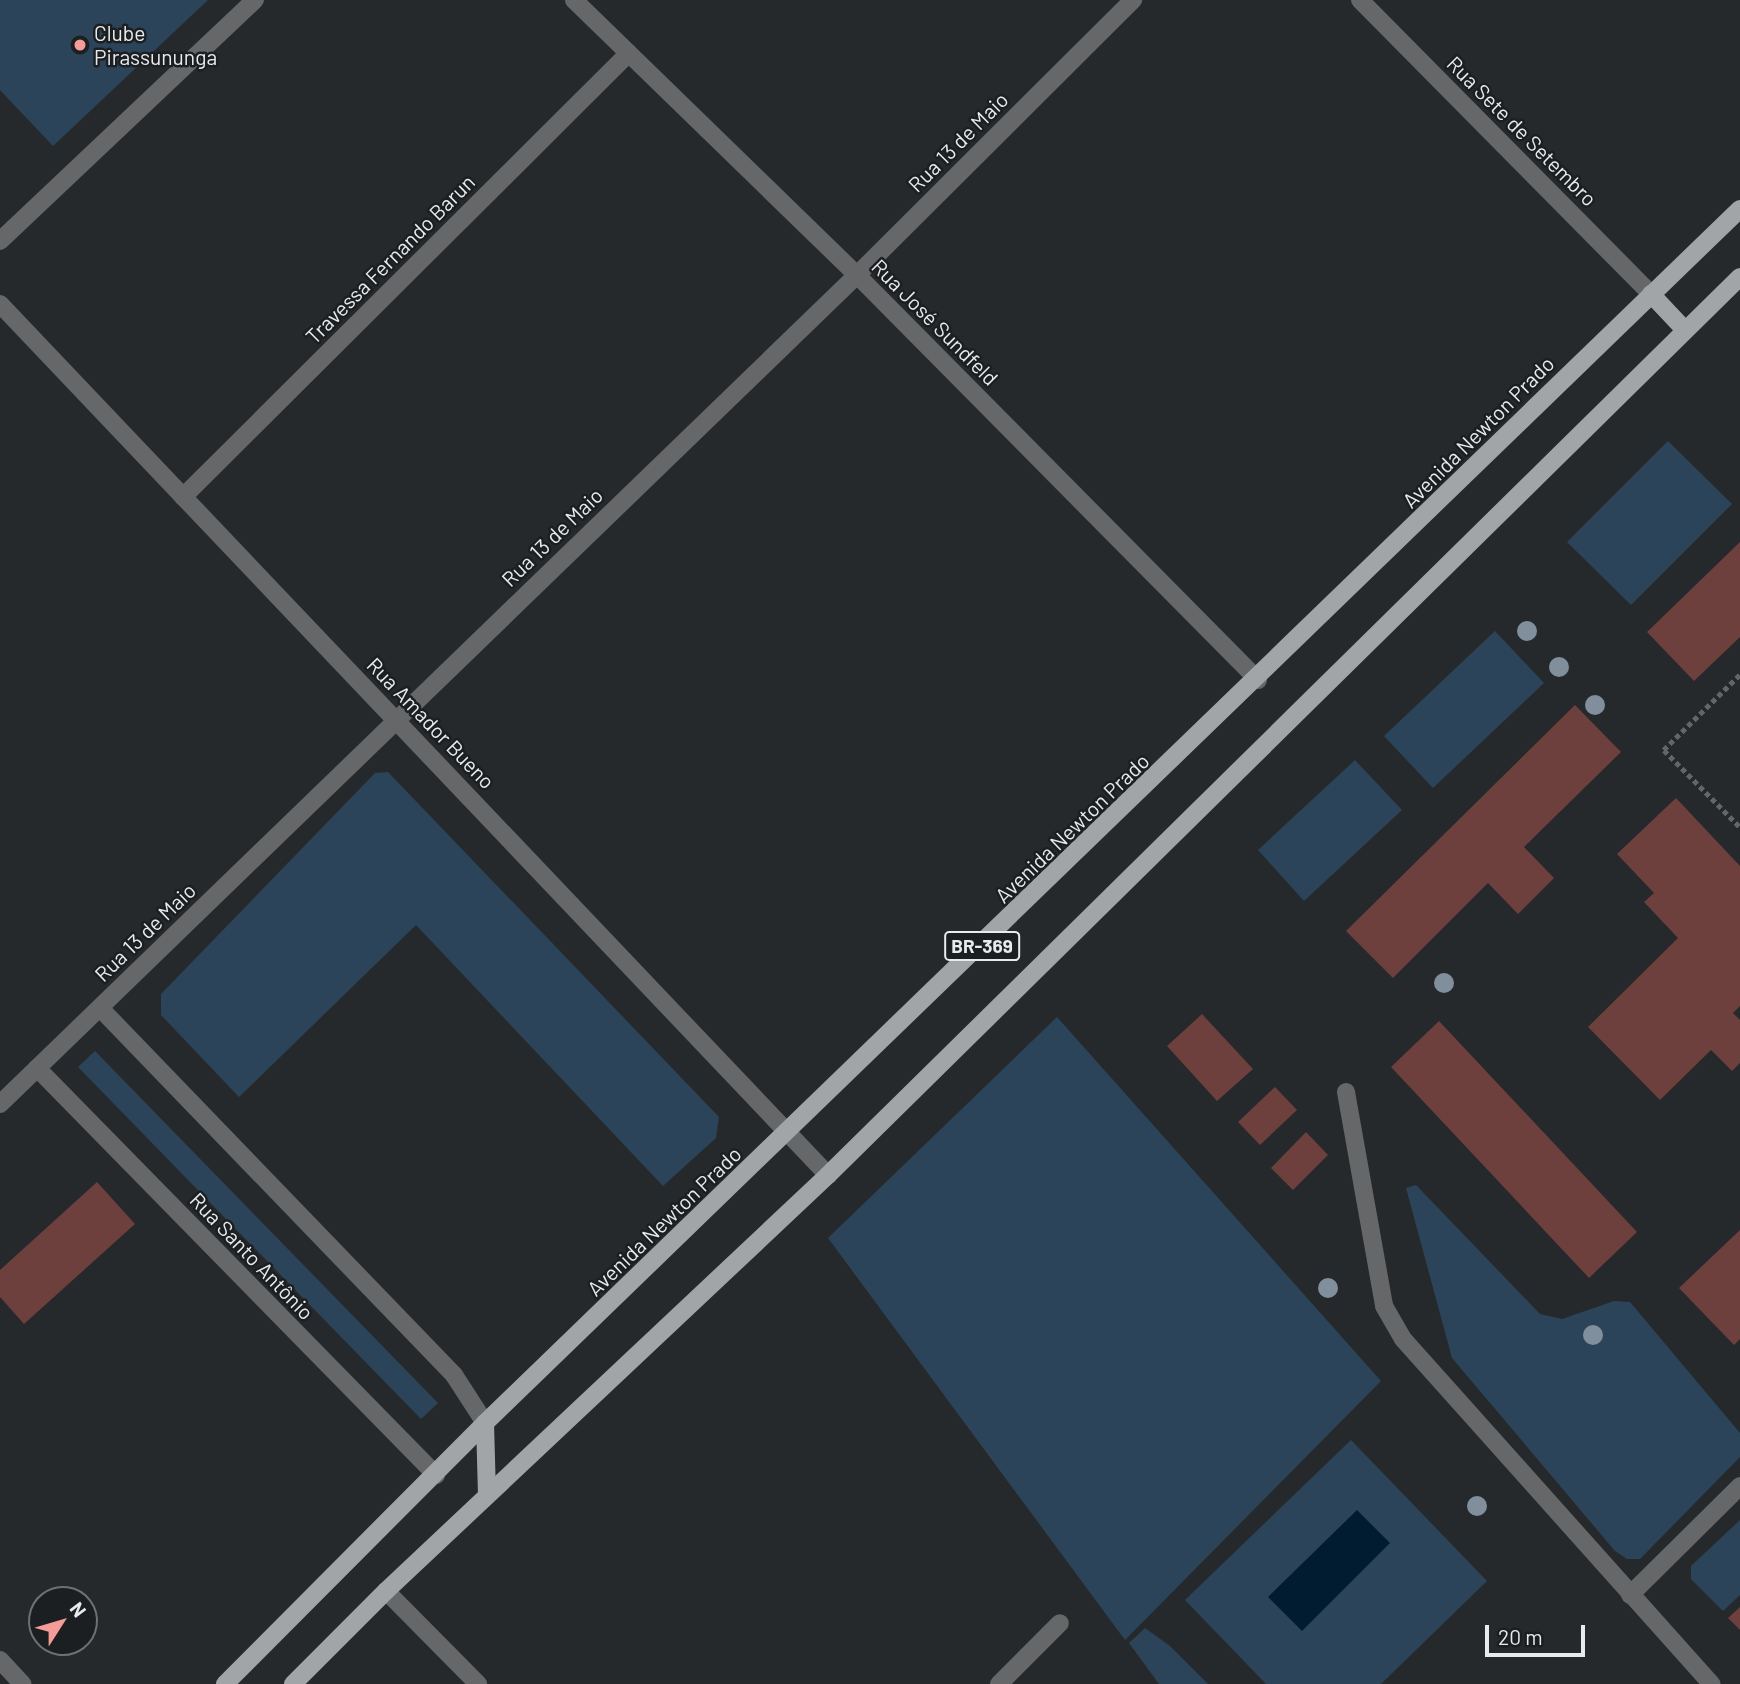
<!DOCTYPE html>
<meta charset="utf-8">
<style>
body{margin:0}
#map{position:relative;width:1740px;height:1684px;overflow:hidden;background:#26292b;font-family:Barlow,sans-serif}
div>[style]{position:absolute}
.green>*{inset:0;background:#2c4459}
.water>*{inset:0;background:#011b30}
.building>*{inset:0;background:#6d3f3d}
.path>*{height:4.5px;margin-top:-2.25px;transform-origin:0;background:repeating-linear-gradient(90deg,#636668 0 5px,transparent 0 8.5px)}
.lane>*{height:18px;margin:-9px;padding:0 9px;transform-origin:9px;border-radius:9px;background:#656768}
.street>*{height:18px;margin:-9px;padding:0 9px;transform-origin:9px;border-radius:9px;background:#656768}
.primary>*{height:18px;margin:-9px;padding:0 9px;transform-origin:9px;border-radius:9px;background:#a2a5a8}
.trees>*{width:20px;height:20px;margin:-10px;border-radius:50%;background:#818f9c}
.dots>*{width:19px;height:19px;translate:-50% -50%;box-sizing:border-box;border:4px solid #1c1f22;border-radius:50%}
span{translate:-50% -50%;white-space:nowrap;text-align:center;line-height:1.15;-webkit-text-stroke:5px #1c1f22;paint-order:stroke}
.shield-label span{padding:2px 5px;background:#1c1f22;border:2px solid;border-radius:5px;-webkit-text-stroke-width:0}
.shield-label{font-size:19px;color:#e8eaec;font-weight:700}
.poi-label{font-size:21px;color:#e8eaec}
.left{translate:0 -50%;text-align:left}
.street-label{font-size:21px;color:#e8eaec}
.north{position:absolute;left:28px;top:1586px;width:70px;height:70px;box-sizing:border-box;background:#1c1f22;border:2px solid #6e7073;border-radius:50%;rotate:53deg;font-size:19px;font-weight:700;line-height:28px;text-align:center;color:#e8eaec}
.north::after{content:'';display:block;margin:auto;width:24px;height:32px;background:#f59b98;clip-path:polygon(50% 0,100% 100%,50% 72%,0 100%)}
.scale{position:absolute;left:1485px;top:1625px;width:100px;height:32px;box-sizing:border-box;border:4px solid #e8eaec;border-top:0;padding-left:9px;font-size:21px;line-height:24px;white-space:nowrap;color:#e8eaec;-webkit-text-stroke:5px #1c1f22;paint-order:stroke}
</style>
<div id="map">
<div class="green">
<div style="clip-path:polygon(0 0,208px 0,53px 146px,0 90px)"></div>
<div style="clip-path:polygon(1668px 441px,1732px 504px,1631px 605px,1567px 542px)"></div>
<div style="clip-path:polygon(1495px 631px,1544px 683px,1433px 788px,1384px 736px)"></div>
<div style="clip-path:polygon(1355px 760px,1402px 810px,1304px 901px,1258px 850px)"></div>
<div style="clip-path:polygon(388px 772px,719px 1117px,716px 1138px,663px 1186px,416px 925px,239px 1097px,161px 1015px,161px 994px,375px 773px)"></div>
<div style="clip-path:polygon(1057px 1017px,1381px 1381px,1125px 1640px,828px 1238px)"></div>
<div style="clip-path:polygon(95px 1051px,438px 1403px,421px 1419px,78px 1067px)"></div>
<div style="clip-path:polygon(1416px 1185px,1540px 1314px,1562px 1319px,1614px 1301px,1630px 1302px,1740px 1433px,1740px 1457px,1640px 1559px,1627px 1559px,1615px 1551px,1452px 1358px,1406px 1188px)"></div>
<div style="clip-path:polygon(1351px 1440px,1487px 1581px,1381px 1684px,1266px 1684px,1185px 1600px)"></div>
<div style="clip-path:polygon(1740px 1520px,1740px 1595px,1723px 1611px,1691px 1579px,1691px 1566px)"></div>
<div style="clip-path:polygon(1145px 1628px,1170px 1646px,1208px 1684px,1159px 1684px,1129px 1643px)"></div>
</div>
<div class="water">
<div style="clip-path:polygon(1357px 1510px,1390px 1543px,1302px 1631px,1268px 1597px)"></div>
</div>
<div class="building">
<div style="clip-path:polygon(1740px 542px,1740px 637px,1694px 681px,1647px 632px)"></div>
<div style="clip-path:polygon(1575px 705px,1621px 752px,1524px 847px,1554px 878px,1518px 914px,1488px 883px,1393px 978px,1346px 931px)"></div>
<div style="clip-path:polygon(1676px 798px,1740px 866px,1740px 1006px,1733px 1013px,1740px 1020px,1740px 1063px,1732px 1071px,1711px 1050px,1660px 1100px,1588px 1027px,1678px 938px,1644px 902px,1654px 893px,1617px 854px)"></div>
<div style="clip-path:polygon(1202px 1014px,1253px 1069px,1217px 1101px,1167px 1046px)"></div>
<div style="clip-path:polygon(1439px 1021px,1637px 1232px,1589px 1278px,1391px 1067px)"></div>
<div style="clip-path:polygon(1275px 1087px,1297px 1110px,1260px 1145px,1238px 1122px)"></div>
<div style="clip-path:polygon(1306px 1132px,1328px 1155px,1293px 1190px,1271px 1168px)"></div>
<div style="clip-path:polygon(97px 1182px,135px 1224px,24px 1324px,0 1297px,0 1270px)"></div>
<div style="clip-path:polygon(1740px 1230px,1740px 1339px,1734px 1345px,1679px 1288px)"></div>
<div style="clip-path:polygon(1740px 1607px,1740px 1630px,1728px 1618px)"></div>
</div>
<div class="path">
<div style="left:1740px;top:675px;width:107px;rotate:135.4deg"></div>
<div style="left:1664px;top:750px;width:108px;rotate:45.4deg"></div>
</div>
<div class="lane">
<div style="left:1346px;top:1092px;width:217px;rotate:79.9deg"></div>
<div style="left:1384px;top:1306px;width:38px;rotate:60deg"></div>
<div style="left:1403px;top:1339px;width:463px;rotate:48.2deg"></div>
<div style="left:1630px;top:1595px;width:155px;rotate:-44.7deg"></div>
</div>
<div class="street">
<div style="left:574px;top:0;width:395px;rotate:44.2deg"></div>
<div style="left:857px;top:275px;width:570px;rotate:45.28deg"></div>
<div style="left:1360px;top:0;width:414px;rotate:45.3deg"></div>
<div style="left:0;top:241px;width:351px;rotate:-43.4deg"></div>
<div style="left:0;top:304px;width:1202px;rotate:46.45deg"></div>
<div style="left:183px;top:497px;width:629px;rotate:-44.87deg"></div>
<div style="left:100px;top:1008px;width:510px;rotate:46.03deg"></div>
<div style="left:454px;top:1375px;width:57px;rotate:57.1deg"></div>
<div style="left:37px;top:1068px;width:570px;rotate:45.57deg"></div>
<div style="left:0;top:1104px;width:1192px;rotate:-44.05deg"></div>
<div style="left:857px;top:275px;width:390px;rotate:-44.9deg"></div>
<div style="left:386px;top:1591px;width:131px;rotate:45.3deg"></div>
<div style="left:0;top:1660px;width:33px;rotate:47deg"></div>
<div style="left:999px;top:1684px;width:86px;rotate:-45deg"></div>
</div>
<div class="primary">
<div style="left:1651px;top:294px;width:50px;rotate:46.6deg"></div>
<div style="left:485px;top:1423px;width:72px;rotate:88.4deg"></div>
<div style="left:225px;top:1684px;width:368px;rotate:-45.1deg"></div>
<div style="left:485px;top:1423px;width:1746px;rotate:-44.05deg"></div>
<div style="left:293px;top:1684px;width:132px;rotate:-45deg"></div>
<div style="left:386px;top:1591px;width:607px;rotate:-43.26deg"></div>
<div style="left:828px;top:1175px;width:1280px;rotate:-44.56deg"></div>
</div>
<div class="trees">
<div style="left:1527px;top:631px"></div>
<div style="left:1559px;top:667px"></div>
<div style="left:1595px;top:705px"></div>
<div style="left:1444px;top:983px"></div>
<div style="left:1328px;top:1288px"></div>
<div style="left:1593px;top:1335px"></div>
<div style="left:1477px;top:1506px"></div>
</div>
<div class="dots">
<div style="left:80px;top:45px;background:#f59b98"></div>
</div>
<div class="shield-label">
<span style="left:982px;top:946px">BR-369</span>
</div>
<div class="poi-label">
<span class="left" style="left:94px;top:45px">Clube<br>Pirassununga</span>
</div>
<div class="street-label">
<span style="left:1522px;top:131px;rotate:45deg">Rua Sete de Setembro</span>
<span style="left:958px;top:142px;rotate:-45deg">Rua 13 de Maio</span>
<span style="left:390px;top:259px;rotate:-45deg">Travessa Fernando Barun</span>
<span style="left:935px;top:322px;rotate:45deg">Rua José Sundfeld</span>
<span style="left:1478px;top:432px;rotate:-45deg">Avenida Newton Prado</span>
<span style="left:552px;top:537px;rotate:-44deg">Rua 13 de Maio</span>
<span style="left:431px;top:723px;rotate:46deg">Rua Amador Bueno</span>
<span style="left:1072px;top:828px;rotate:-44deg">Avenida Newton Prado</span>
<span style="left:145px;top:932px;rotate:-44deg">Rua 13 de Maio</span>
<span style="left:664px;top:1221px;rotate:-44deg">Avenida Newton Prado</span>
<span style="left:252px;top:1256px;rotate:46deg">Rua Santo Antônio</span>
</div>
<div class="north">N</div>
<div class="scale">20 m</div>
</div>
